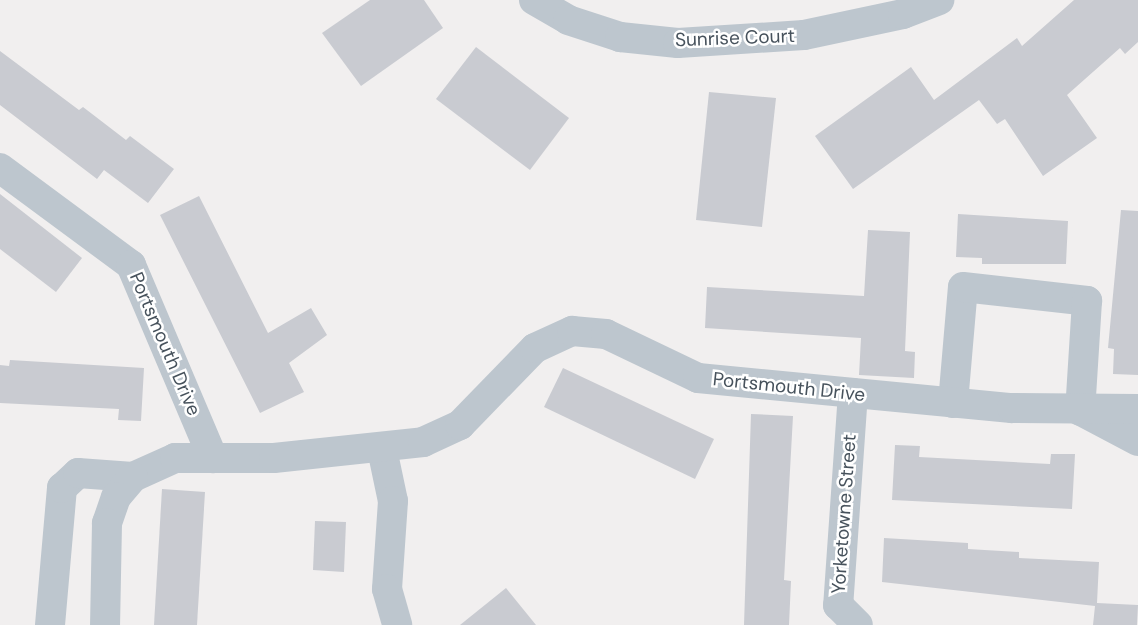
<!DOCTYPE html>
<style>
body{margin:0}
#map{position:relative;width:1138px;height:625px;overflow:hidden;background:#f1efef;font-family:"DM Sans",sans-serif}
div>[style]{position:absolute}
.building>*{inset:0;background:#c9cbd1}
.minor>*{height:30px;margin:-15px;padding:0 15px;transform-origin:15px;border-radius:15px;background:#bdc6ce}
span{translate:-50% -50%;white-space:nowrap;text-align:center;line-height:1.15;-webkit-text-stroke:5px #fff;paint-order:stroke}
.street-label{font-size:19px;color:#47525c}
</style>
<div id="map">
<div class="building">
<div style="clip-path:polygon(370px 0,424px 0,443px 28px,361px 86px,322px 33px)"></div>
<div style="clip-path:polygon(1074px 0,1138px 0,1138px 42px,1125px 54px,1120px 48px,1067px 95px,1097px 138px,1043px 176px,1005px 119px,997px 124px,979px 100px,853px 189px,815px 136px,911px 67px,934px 100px,1017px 38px,1022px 46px)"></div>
<div style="clip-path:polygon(476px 47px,569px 118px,530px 170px,436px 99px)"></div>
<div style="clip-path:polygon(0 51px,79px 110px,83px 107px,126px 140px,130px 136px,174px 169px,148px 203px,104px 170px,97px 179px,0 105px)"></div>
<div style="clip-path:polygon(709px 92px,776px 98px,762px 227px,696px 220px)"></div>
<div style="clip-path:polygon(0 194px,82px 258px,56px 292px,0 249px)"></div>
<div style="clip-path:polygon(199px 196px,268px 333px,311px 308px,327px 335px,289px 363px,304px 392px,260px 413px,160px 215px)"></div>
<div style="clip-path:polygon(1121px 210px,1138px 211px,1138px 375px,1113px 374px,1114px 349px,1108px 348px)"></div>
<div style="clip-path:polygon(958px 214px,1068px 221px,1066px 264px,982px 264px,982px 258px,956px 257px)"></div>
<div style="clip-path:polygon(868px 230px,910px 232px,905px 351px,915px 352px,914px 378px,859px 375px,861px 338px,705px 328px,707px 287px,864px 296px)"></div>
<div style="clip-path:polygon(10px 360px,144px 368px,141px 421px,118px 420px,119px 409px,0 403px,0 365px,9px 366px)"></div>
<div style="clip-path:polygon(563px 368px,714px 439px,695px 479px,544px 407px)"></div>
<div style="clip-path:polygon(751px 414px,793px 416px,784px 580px,791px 581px,789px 625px,744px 625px)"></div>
<div style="clip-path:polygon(895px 445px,920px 446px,919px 457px,1050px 464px,1051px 454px,1075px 454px,1072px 509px,892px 500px)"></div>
<div style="clip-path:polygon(162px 489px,205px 492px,197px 625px,154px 625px)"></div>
<div style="clip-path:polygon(315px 521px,346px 522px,344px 572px,313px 570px)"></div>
<div style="clip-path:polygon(884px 538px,968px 543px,968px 549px,1019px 552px,1019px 558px,1099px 562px,1097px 603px,1138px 605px,1137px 625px,1093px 625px,1095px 606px,882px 582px)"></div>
<div style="clip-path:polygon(506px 588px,536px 625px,460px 625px)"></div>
</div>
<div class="minor">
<div style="left:534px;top:0;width:39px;rotate:30deg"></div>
<div style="left:568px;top:20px;width:55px;rotate:18.1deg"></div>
<div style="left:620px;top:37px;width:58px;rotate:5.9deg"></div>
<div style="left:678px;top:43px;width:126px;rotate:-3.6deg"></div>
<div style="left:804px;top:35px;width:101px;rotate:-12deg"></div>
<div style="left:903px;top:14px;width:39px;rotate:-21deg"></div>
<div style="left:0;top:168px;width:163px;rotate:36.5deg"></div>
<div style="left:131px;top:265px;width:210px;rotate:67deg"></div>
<div style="left:853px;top:393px;width:213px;rotate:94deg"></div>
<div style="left:838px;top:605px;width:28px;rotate:45deg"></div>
<div style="left:953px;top:403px;width:116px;rotate:-85.1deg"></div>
<div style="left:963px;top:287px;width:125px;rotate:6.4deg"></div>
<div style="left:1087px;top:301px;width:110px;rotate:93.6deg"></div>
<div style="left:1083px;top:412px;width:62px;rotate:27.8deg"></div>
<div style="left:382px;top:449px;width:53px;rotate:78.1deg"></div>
<div style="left:393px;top:501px;width:88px;rotate:93.9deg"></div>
<div style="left:387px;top:589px;width:37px;rotate:74deg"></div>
<div style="left:133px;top:477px;width:46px;rotate:-24.3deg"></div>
<div style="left:175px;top:458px;width:99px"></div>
<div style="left:274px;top:458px;width:150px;rotate:-6.1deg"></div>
<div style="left:423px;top:442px;width:41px;rotate:-24.7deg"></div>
<div style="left:460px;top:425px;width:107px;rotate:-45.8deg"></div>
<div style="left:535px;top:348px;width:41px;rotate:-24.7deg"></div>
<div style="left:572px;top:331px;width:34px;rotate:5deg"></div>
<div style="left:606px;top:334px;width:102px;rotate:25.6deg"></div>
<div style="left:698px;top:378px;width:315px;rotate:5.5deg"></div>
<div style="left:1012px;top:408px;width:126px;rotate:0.5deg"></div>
<div style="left:50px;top:625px;width:138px;rotate:-85deg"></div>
<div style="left:62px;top:488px;width:22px;rotate:-43deg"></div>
<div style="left:78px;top:473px;width:55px;rotate:4.2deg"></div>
<div style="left:133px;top:477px;width:26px;rotate:130deg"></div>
<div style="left:116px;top:497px;width:28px;rotate:109deg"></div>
<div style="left:107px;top:523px;width:102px;rotate:91.1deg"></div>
</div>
<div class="street-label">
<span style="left:735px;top:38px;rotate:-2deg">Sunrise Court</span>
<span style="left:165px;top:344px;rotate:67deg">Portsmouth Drive</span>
<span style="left:789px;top:387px;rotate:6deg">Portsmouth Drive</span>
<span style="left:844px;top:514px;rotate:-86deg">Yorketowne Street</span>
</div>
</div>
